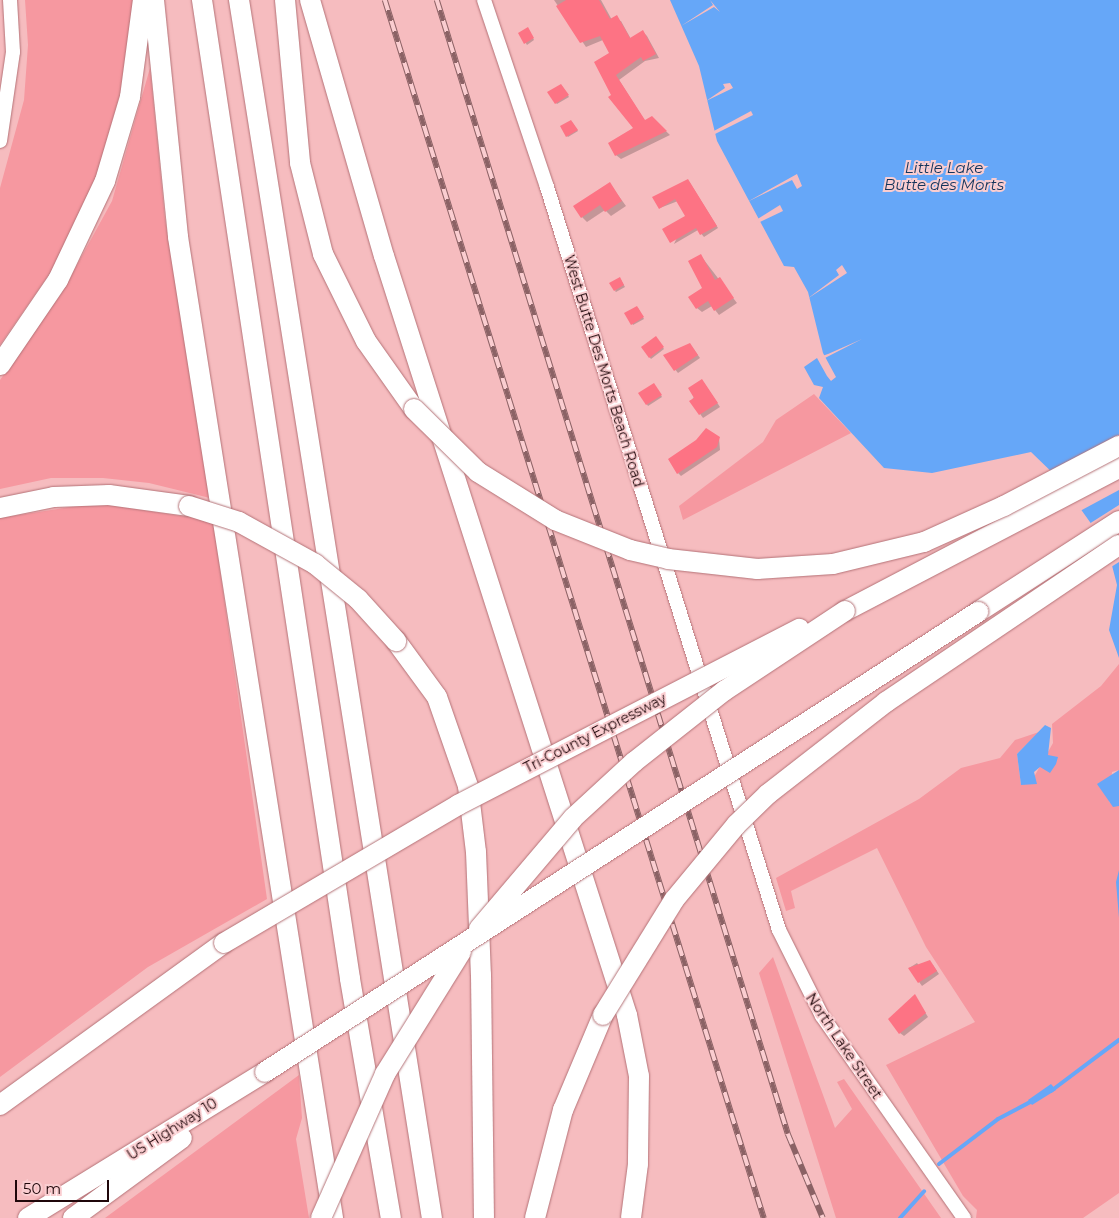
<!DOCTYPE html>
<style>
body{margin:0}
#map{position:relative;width:1119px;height:1218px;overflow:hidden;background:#f6bcbf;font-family:Montserrat,sans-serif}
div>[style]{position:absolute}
.green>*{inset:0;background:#f698a0}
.water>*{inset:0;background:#66a7f8}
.pier>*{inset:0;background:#f6bcbf}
.shadow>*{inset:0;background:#0003}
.stream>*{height:4px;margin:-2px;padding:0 2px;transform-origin:2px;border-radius:2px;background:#66a7f8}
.building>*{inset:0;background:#fd7384}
.roads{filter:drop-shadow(0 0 1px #b47277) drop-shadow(0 0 1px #b47277)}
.minor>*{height:14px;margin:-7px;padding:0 7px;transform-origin:7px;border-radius:7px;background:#fff}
.highway>*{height:20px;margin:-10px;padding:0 10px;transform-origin:10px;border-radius:10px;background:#fff}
.rail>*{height:5.5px;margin-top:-2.75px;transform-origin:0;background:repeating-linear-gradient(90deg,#facdd0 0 11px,#8b6265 0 22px);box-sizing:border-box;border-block:1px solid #8b6265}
.bridges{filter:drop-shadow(0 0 1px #b47277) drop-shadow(0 0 1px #b47277)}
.highway-bridge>*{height:20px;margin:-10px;padding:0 10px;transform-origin:10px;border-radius:10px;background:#fff}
span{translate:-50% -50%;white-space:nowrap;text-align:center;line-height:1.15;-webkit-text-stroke:4px #facdd0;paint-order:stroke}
.street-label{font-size:14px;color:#1f070a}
.water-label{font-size:15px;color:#13345b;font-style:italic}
.scale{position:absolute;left:15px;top:1180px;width:94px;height:22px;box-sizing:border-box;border:2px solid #1f070a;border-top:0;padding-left:6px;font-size:15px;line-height:18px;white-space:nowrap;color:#1f070a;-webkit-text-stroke:4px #facdd0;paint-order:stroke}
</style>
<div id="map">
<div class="green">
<div style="clip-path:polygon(25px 0,133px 0,120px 94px,96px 177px,59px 260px,0 345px,0 188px,24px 100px,28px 45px)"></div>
<div style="clip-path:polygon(150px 68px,165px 219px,210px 498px,149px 483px,103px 478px,51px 478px,0 489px,0 380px,61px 294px,112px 201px)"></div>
<div style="clip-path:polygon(814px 394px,851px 433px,683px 520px,679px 506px,763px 442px,776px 420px)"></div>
<div style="clip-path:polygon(96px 503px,213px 521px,267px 899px,148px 967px,0 1077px,0 518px)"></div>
<div style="clip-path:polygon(1119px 664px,1119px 770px,1112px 772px,1109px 802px,1119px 806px,1119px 1193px,1083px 1218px,976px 1218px,977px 1210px,963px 1196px,886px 1065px,975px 1022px,926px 947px,877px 848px,791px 891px,795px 908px,786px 911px,776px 878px,919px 799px,961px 768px,1000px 758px,1015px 740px,1039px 732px,1017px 754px,1021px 785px,1034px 777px,1053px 743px,1052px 724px,1101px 686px)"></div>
<div style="clip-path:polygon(773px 957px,835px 1128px,852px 1109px,837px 1082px,844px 1079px,941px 1218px,836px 1218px,759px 973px)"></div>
<div style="clip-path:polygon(299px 1075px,302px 1118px,296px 1139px,309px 1218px,105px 1218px)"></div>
</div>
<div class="water">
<div style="clip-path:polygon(670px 0,1119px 0,1119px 658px,1109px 630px,1117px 585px,1107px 546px,1060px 480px,1031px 452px,932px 473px,884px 468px,819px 398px,823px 387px,814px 385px,804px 367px,817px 358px,827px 376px,831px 381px,836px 377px,823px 353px,808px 292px,794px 267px,784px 266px,717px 141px,699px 66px)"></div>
<div style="clip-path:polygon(1045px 725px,1051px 728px,1048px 755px,1058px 757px,1056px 764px,1050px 773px,1040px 767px,1034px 772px,1037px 784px,1021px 785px,1017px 754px)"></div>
<div style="clip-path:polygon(1119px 770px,1119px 806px,1113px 807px,1097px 784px)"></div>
<div style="clip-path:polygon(1119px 870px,1119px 918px,1116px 882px)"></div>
<div style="clip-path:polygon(1051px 1084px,1056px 1090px,1032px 1105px,1028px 1100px)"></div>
</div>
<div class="pier">
<div style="clip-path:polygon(710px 0,720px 12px,714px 7px,681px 26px,713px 5px)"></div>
<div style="clip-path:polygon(730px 83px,733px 88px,706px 101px,725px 88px,723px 84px)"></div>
<div style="clip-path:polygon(751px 111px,753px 115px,713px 135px,712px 132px)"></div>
<div style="clip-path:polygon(797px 174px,802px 186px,797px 189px,792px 180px,747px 202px)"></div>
<div style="clip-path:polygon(780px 205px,783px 211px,758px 223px,756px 220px)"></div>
<div style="clip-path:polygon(842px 265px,847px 273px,807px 299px,839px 275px,836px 270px)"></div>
<div style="clip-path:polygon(862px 339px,823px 359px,822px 356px,828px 354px)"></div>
<div style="clip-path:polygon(1119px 435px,1119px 490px,1080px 511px,1047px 473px)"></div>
<div style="clip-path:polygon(1119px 505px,1119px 562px,1111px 567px,1089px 524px)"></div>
</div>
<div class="shadow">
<div style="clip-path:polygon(554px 0,601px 0,612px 20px,621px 21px,631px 39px,643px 32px,647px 36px,659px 58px,645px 61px,619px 80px,645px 121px,652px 118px,670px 135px,621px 159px,616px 155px,634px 128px,613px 95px,611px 54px,603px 40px,586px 47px)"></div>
<div style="clip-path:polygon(529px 30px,534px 40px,527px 45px,520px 34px)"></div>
<div style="clip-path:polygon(562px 86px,569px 97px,557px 104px,556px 103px)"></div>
<div style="clip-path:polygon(572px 122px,578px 131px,568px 137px,567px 136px)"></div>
<div style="clip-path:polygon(690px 183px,718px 228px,704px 237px,698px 230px,674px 244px,687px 216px,678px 201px,660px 208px)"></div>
<div style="clip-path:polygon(610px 184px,626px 206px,611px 216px,605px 210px,587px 222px,582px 217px)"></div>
<div style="clip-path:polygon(701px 256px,737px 303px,719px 315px,712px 306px,702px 312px,697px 308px,704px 289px)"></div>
<div style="clip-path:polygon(621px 280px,625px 287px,616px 292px,615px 291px)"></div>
<div style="clip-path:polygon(638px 308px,644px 319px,633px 325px,626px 313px)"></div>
<div style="clip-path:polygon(656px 338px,664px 349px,651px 359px,642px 347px)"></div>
<div style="clip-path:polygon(690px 344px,700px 358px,678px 373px,664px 356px)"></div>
<div style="clip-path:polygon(704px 383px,720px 407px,703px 418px,691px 401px)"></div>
<div style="clip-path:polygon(655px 386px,662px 397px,648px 406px,640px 393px)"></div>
<div style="clip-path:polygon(719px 438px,720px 450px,681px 476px,678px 473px)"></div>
<div style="clip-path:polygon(917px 963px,921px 968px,933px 965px,939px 974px,922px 986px,909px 968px)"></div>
<div style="clip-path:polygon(915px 996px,928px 1017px,904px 1036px,900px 1033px)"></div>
</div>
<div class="stream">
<div style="left:1051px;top:1091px;width:85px;rotate:-36.9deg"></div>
<div style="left:939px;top:1164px;width:74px;rotate:-37.3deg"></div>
<div style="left:998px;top:1119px;width:41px;rotate:-27.8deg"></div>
<div style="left:900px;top:1218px;width:36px;rotate:-48deg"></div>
</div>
<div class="building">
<div style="clip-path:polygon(566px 0,599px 0,610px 19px,617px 15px,630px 38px,643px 30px,656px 54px,643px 61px,641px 57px,616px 75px,645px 120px,652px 116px,667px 131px,615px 156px,608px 143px,633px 128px,608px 97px,611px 95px,594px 62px,609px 53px,600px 36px,580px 43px,556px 6px)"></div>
<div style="clip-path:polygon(528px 27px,534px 38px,524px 44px,518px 33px)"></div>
<div style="clip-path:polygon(561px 84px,569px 95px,555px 104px,547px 92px)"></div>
<div style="clip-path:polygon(571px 120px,578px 130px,566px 137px,560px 126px)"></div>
<div style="clip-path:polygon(688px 179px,717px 226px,700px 235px,696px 228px,670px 243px,662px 229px,685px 216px,675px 199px,659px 209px,652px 197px)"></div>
<div style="clip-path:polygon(610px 182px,622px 201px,605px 212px,600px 205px,581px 218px,573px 206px)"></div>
<div style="clip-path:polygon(701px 254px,715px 280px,720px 277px,734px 298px,714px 311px,708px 301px,696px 309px,688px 297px,702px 288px,688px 261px)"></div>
<div style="clip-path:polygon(620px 277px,624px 285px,614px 291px,609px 283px)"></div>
<div style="clip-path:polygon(637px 306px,644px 317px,631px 325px,624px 313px)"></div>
<div style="clip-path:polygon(656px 336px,664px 347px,649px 358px,641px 347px)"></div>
<div style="clip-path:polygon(690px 343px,698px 355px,674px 371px,663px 355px)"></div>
<div style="clip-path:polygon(702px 379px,718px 403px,699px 415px,689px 401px,694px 398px,688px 388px)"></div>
<div style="clip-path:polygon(654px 383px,662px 395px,646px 405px,638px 393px)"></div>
<div style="clip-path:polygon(706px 428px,720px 437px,717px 447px,677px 474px,668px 459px,696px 440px)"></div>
<div style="clip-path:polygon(930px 960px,937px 971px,918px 983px,908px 968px)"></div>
<div style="clip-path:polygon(915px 994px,926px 1013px,899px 1034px,888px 1019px)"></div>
</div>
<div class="roads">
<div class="minor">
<div style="left:484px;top:0;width:197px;rotate:71.4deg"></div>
<div style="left:547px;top:187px;width:778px;rotate:72.66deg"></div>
<div style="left:779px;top:930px;width:96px;rotate:63.4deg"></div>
<div style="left:822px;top:1016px;width:247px;rotate:54.9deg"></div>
<div style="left:0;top:141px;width:90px;rotate:-81.7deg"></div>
<div style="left:13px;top:52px;width:52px;rotate:-93.3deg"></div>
</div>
<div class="highway">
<div style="left:154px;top:0;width:238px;rotate:84.2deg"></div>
<div style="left:178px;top:237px;width:993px;rotate:81.02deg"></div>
<div style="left:202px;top:0;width:990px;rotate:81.4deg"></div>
<div style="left:350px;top:979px;width:242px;rotate:80.3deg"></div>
<div style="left:239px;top:0;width:1233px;rotate:81deg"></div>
<div style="left:285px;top:0;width:164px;rotate:84.7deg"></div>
<div style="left:300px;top:163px;width:94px;rotate:75.8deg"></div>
<div style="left:323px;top:254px;width:97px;rotate:63.7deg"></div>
<div style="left:366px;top:341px;width:83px;rotate:54.8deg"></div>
<div style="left:310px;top:0;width:266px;rotate:73.9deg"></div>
<div style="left:384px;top:256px;width:797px;rotate:72.25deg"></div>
<div style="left:627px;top:1015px;width:62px;rotate:78.9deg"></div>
<div style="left:639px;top:1076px;width:88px;rotate:90.7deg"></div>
<div style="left:638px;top:1164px;width:54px;rotate:97.4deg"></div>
<div style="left:0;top:365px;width:103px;rotate:-55.7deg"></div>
<div style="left:58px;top:280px;width:110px;rotate:-64.6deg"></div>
<div style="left:105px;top:181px;width:88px;rotate:-73.4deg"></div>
<div style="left:130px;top:97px;width:98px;rotate:-82.4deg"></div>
<div style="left:0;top:508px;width:55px;rotate:-11.5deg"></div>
<div style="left:54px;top:497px;width:55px;rotate:-2.1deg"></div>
<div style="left:109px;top:495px;width:81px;rotate:7.8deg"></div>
<div style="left:845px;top:611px;width:309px;rotate:-27.6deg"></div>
<div style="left:978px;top:612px;width:168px;rotate:-32.8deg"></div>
<div style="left:396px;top:641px;width:69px;rotate:53.8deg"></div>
<div style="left:437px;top:697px;width:94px;rotate:70.8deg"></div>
<div style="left:468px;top:786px;width:66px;rotate:83.1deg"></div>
<div style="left:476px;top:852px;width:123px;rotate:87.7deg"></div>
<div style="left:481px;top:975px;width:243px;rotate:89.3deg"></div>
<div style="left:0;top:1105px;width:276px;rotate:-35.9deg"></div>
<div style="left:28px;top:1218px;width:278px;rotate:-31.6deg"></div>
<div style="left:73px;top:1218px;width:135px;rotate:-36.3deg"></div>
<div style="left:535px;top:1218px;width:112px;rotate:-75.5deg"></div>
<div style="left:563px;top:1110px;width:103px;rotate:-67.2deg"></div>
</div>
</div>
<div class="rail">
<div style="left:385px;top:0;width:1276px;rotate:72.72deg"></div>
<div style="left:437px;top:0;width:1187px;rotate:72.8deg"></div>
<div style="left:788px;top:1134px;width:91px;rotate:67.4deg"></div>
</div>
<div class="bridges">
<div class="highway-bridge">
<div style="left:414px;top:409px;width:90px;rotate:44.5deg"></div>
<div style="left:478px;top:472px;width:91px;rotate:31.9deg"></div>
<div style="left:555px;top:520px;width:81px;rotate:21.8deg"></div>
<div style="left:630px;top:550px;width:39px;rotate:13deg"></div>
<div style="left:668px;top:559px;width:90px;rotate:6.4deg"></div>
<div style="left:757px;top:569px;width:76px;rotate:-3.8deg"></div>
<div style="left:833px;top:564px;width:94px;rotate:-13.6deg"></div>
<div style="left:924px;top:542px;width:88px;rotate:-24.2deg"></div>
<div style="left:1004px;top:506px;width:130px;rotate:-27.6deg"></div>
<div style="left:189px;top:506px;width:52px;rotate:17.7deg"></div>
<div style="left:239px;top:522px;width:87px;rotate:28.9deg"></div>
<div style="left:315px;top:564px;width:55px;rotate:39.1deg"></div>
<div style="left:358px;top:599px;width:57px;rotate:47.9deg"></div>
<div style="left:479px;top:929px;width:145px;rotate:-49.7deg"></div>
<div style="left:573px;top:818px;width:83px;rotate:-42.6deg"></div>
<div style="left:634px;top:762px;width:115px;rotate:-38.3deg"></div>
<div style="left:724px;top:691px;width:145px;rotate:-33.5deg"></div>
<div style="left:224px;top:943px;width:272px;rotate:-30.5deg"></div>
<div style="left:458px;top:805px;width:384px;rotate:-27.3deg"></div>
<div style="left:603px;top:1015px;width:135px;rotate:-58.3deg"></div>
<div style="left:674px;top:900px;width:97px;rotate:-50.4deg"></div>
<div style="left:736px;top:825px;width:45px;rotate:-44.1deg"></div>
<div style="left:768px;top:794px;width:150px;rotate:-37.9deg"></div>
<div style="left:886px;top:702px;width:281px;rotate:-34deg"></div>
<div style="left:265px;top:1072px;width:849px;rotate:-32.83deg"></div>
<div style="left:321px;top:1218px;width:158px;rotate:-66deg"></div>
<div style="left:385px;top:1074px;width:144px;rotate:-58.1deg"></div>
</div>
</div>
<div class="street-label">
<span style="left:604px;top:371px;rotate:73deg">West Butte Des Morts Beach Road</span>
<span style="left:595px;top:733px;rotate:-27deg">Tri-County Expressway</span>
<span style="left:844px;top:1046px;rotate:56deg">North Lake Street</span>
<span style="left:172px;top:1129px;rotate:-32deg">US Highway 10</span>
</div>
<div class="water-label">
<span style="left:944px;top:176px">Little Lake<br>Butte des Morts</span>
</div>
<div class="scale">50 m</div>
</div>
